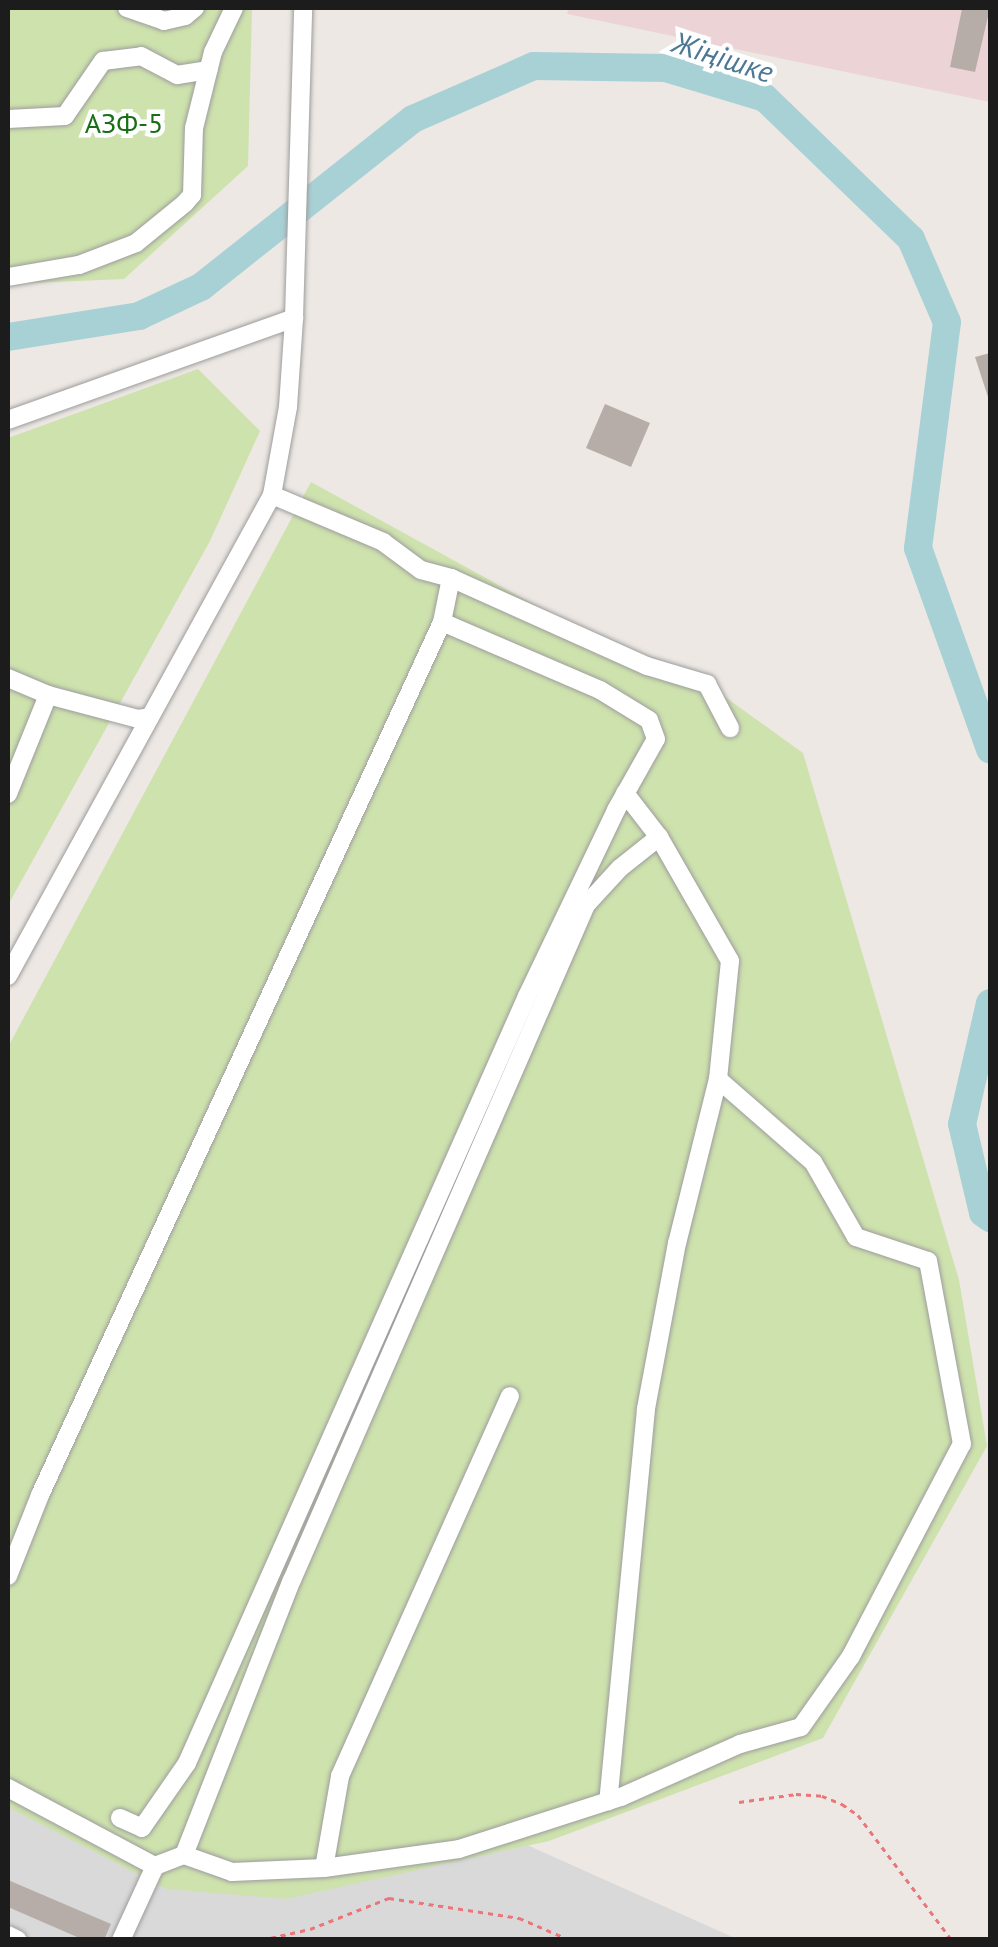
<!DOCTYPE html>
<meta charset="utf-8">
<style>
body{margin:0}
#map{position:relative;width:998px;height:1947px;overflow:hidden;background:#ede8e3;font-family:"PT Sans",sans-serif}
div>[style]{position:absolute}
.residential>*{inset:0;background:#dad9da}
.commercial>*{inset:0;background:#ecd4d6}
.grass>*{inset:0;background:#cee2ad}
.river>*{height:28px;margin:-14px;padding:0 14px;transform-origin:14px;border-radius:14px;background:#a8d1d6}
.building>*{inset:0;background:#b6ada9}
.path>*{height:2.5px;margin-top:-1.25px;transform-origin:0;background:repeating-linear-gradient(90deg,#eb7578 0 5px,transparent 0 10px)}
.roads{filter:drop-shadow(0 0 2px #9d9d9d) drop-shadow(0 0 2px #9d9d9d)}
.minor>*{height:18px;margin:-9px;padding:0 9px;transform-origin:9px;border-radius:9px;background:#fff}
span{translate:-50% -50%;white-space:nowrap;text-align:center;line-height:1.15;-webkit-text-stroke:9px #fff;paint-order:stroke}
.park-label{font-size:28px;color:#196f16}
.water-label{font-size:30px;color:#4c7894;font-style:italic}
.frame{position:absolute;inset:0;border:10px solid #1c1c1c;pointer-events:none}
</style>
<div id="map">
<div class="residential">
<div style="clip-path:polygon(8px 1613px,737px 1939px,8px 1939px)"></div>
</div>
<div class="commercial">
<div style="clip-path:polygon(569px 8px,990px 8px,990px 102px,567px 14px)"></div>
</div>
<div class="grass">
<div style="clip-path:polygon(8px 8px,252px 8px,248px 166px,124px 279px,8px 284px)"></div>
<div style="clip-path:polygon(198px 369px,260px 431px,210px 541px,8px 905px,8px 438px)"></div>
<div style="clip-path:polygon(311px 482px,646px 666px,707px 684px,803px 753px,959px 1280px,987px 1446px,823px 1738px,549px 1841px,286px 1899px,166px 1889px,8px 1807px,8px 1047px)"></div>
</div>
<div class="river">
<div style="left:8px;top:337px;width:133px;rotate:-9.1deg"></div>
<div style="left:139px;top:316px;width:68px;rotate:-25.1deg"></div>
<div style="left:201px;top:287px;width:270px;rotate:-38.4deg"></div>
<div style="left:413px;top:119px;width:132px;rotate:-23.7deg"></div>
<div style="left:534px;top:66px;width:132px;rotate:0.9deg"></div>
<div style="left:666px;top:68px;width:103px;rotate:16.9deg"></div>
<div style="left:765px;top:98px;width:203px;rotate:44deg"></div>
<div style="left:911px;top:239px;width:90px;rotate:66.6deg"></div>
<div style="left:947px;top:322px;width:228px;rotate:97.3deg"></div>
<div style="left:918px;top:548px;width:214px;rotate:70.3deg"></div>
<div style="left:990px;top:1003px;width:124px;rotate:103deg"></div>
<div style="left:962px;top:1124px;width:91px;rotate:76.7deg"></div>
<div style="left:983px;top:1213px;width:9px;rotate:36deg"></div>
</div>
<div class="building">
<div style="clip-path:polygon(959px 8px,990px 8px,975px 72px,950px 67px,962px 9px)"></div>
<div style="clip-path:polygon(990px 353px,990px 397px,988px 397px,975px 357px)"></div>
<div style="clip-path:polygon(605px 404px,650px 423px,631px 467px,586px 448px)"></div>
<div style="clip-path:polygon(8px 1880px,111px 1924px,104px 1940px,84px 1940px,8px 1907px)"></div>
</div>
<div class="path">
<div style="left:739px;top:1802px;width:58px;rotate:-8deg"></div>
<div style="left:796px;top:1794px;width:26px;rotate:4deg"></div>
<div style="left:822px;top:1796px;width:22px;rotate:22deg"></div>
<div style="left:842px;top:1804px;width:19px;rotate:35deg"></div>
<div style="left:858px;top:1815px;width:156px;rotate:53.1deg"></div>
<div style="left:261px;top:1940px;width:50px;rotate:-12.7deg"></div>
<div style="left:310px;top:1929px;width:85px;rotate:-21.4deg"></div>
<div style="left:389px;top:1898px;width:132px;rotate:8.7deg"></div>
<div style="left:519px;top:1918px;width:56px;rotate:23.3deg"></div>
</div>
<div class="roads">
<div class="minor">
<div style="left:127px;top:8px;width:39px;rotate:19deg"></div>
<div style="left:164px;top:21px;width:22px;rotate:-13deg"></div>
<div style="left:185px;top:16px;width:13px;rotate:-39deg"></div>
<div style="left:8px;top:119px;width:57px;rotate:-3deg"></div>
<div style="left:65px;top:116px;width:67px;rotate:-55.4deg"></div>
<div style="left:103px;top:61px;width:38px;rotate:-7deg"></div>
<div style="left:141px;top:56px;width:41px;rotate:27.8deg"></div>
<div style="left:177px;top:75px;width:32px;rotate:-9deg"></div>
<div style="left:8px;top:277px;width:72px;rotate:-9.6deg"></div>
<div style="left:79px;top:265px;width:61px;rotate:-21.1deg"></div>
<div style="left:136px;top:243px;width:63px;rotate:-39.2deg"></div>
<div style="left:185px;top:203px;width:11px;rotate:-49deg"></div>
<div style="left:192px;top:195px;width:67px;rotate:-88.3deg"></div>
<div style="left:194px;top:128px;width:78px;rotate:-76deg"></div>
<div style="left:213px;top:52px;width:49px;rotate:-64.5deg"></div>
<div style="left:8px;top:420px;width:304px;rotate:-19.6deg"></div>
<div style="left:272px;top:495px;width:121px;rotate:22.9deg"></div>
<div style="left:383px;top:542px;width:47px;rotate:36.4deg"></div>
<div style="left:421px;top:570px;width:31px;rotate:15deg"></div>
<div style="left:451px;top:578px;width:215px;rotate:24.2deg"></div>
<div style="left:647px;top:666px;width:63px;rotate:16.7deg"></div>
<div style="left:707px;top:684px;width:50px;rotate:62.4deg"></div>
<div style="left:8px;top:678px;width:43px;rotate:23deg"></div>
<div style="left:48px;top:695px;width:93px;rotate:14.9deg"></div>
<div style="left:138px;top:719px;width:12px;rotate:-9deg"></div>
<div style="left:625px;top:793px;width:56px;rotate:52.3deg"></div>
<div style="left:8px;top:794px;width:107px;rotate:-68deg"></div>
<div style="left:8px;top:976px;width:549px;rotate:-61.24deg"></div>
<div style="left:272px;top:495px;width:89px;rotate:-79.7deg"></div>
<div style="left:288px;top:407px;width:89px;rotate:-86.1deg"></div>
<div style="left:294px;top:318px;width:310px;rotate:-88.3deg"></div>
<div style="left:8px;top:1576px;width:87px;rotate:-68.4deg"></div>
<div style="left:40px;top:1495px;width:961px;rotate:-65.27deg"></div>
<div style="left:8px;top:1788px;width:166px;rotate:28deg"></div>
<div style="left:155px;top:1866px;width:31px;rotate:-21deg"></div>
<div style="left:184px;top:1855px;width:51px;rotate:19.5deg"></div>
<div style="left:232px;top:1872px;width:92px;rotate:-2.5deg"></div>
<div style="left:324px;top:1868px;width:136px;rotate:-8deg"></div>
<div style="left:459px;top:1849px;width:170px;rotate:-17.8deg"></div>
<div style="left:621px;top:1797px;width:130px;rotate:-24deg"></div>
<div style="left:740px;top:1744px;width:63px;rotate:-15.6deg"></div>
<div style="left:801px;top:1727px;width:87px;rotate:-54.8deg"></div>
<div style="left:851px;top:1656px;width:239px;rotate:-62.4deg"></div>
<div style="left:962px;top:1444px;width:186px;rotate:-100.5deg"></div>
<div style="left:928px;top:1261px;width:76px;rotate:-161.6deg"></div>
<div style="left:856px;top:1237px;width:86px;rotate:-119.8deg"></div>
<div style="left:813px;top:1162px;width:126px;rotate:-138.9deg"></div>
<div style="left:120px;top:1818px;width:24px;rotate:24deg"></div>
<div style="left:142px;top:1828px;width:79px;rotate:-55.3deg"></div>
<div style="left:187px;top:1763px;width:839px;rotate:-66.09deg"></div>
<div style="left:527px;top:996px;width:206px;rotate:-64.4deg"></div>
<div style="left:616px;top:810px;width:81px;rotate:-60.6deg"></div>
<div style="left:656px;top:739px;width:20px;rotate:-110deg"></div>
<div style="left:649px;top:720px;width:57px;rotate:-148.5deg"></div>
<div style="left:600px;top:690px;width:172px;rotate:-156.7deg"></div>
<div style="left:442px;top:622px;width:45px;rotate:-78.4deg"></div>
<div style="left:184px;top:1855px;width:295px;rotate:-68.6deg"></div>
<div style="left:292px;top:1580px;width:736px;rotate:-66.46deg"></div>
<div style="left:586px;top:905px;width:50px;rotate:-47.4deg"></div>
<div style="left:620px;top:868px;width:50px;rotate:-38.5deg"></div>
<div style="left:659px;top:837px;width:143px;rotate:60.2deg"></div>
<div style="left:730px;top:961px;width:119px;rotate:95.8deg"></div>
<div style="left:718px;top:1079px;width:169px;rotate:104deg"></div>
<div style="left:677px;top:1243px;width:169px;rotate:100.6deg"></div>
<div style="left:646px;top:1409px;width:394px;rotate:95.5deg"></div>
<div style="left:324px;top:1868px;width:93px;rotate:-80.1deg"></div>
<div style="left:340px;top:1776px;width:416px;rotate:-65.9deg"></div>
<div style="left:8px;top:1935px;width:11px;rotate:27deg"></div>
<div style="left:121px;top:1940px;width:81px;rotate:-65.3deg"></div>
</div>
</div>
<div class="park-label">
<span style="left:124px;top:123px">АЗФ-5</span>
</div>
<div class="water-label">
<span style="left:723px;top:57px;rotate:18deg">Жіңішке</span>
</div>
<div class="frame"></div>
</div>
